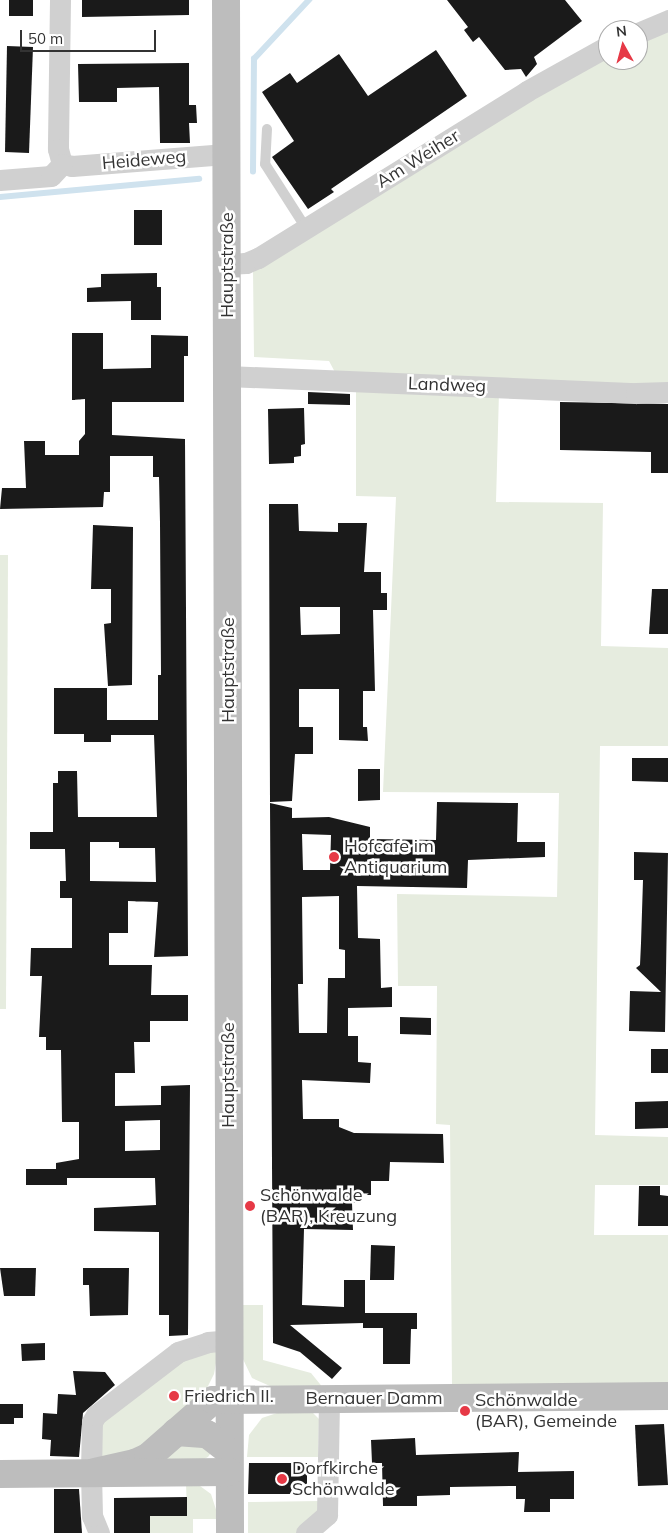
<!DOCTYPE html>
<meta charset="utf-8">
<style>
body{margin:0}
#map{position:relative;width:668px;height:1533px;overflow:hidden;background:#fff;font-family:Mulish,sans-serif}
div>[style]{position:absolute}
.green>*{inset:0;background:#e6ecdf}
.stream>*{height:5.5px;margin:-2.75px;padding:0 2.75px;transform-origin:2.75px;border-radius:2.75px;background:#cfe2ee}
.building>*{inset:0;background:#1a1a1a}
.lane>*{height:10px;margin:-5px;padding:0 5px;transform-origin:5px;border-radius:5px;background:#d0d0d0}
.street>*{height:21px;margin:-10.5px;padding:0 10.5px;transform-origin:10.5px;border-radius:10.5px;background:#d0d0d0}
.secondary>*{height:28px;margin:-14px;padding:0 14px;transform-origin:14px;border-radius:14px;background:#bdbdbd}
.dots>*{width:14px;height:14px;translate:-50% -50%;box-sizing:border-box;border:2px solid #fff;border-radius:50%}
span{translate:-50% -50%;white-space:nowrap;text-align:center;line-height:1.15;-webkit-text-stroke:5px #fff;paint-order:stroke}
.street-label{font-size:18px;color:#333}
.poi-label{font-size:18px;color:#333}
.left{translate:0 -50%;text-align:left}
.north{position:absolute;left:598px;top:20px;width:50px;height:50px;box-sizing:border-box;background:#fff;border:1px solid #adadad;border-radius:50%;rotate:353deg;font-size:14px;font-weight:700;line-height:20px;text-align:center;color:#333}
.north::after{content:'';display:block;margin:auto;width:18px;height:22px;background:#e63946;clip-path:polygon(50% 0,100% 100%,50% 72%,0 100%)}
.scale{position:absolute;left:20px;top:30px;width:136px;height:22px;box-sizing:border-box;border:2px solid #333;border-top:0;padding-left:6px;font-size:15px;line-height:18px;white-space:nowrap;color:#333;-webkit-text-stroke:4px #fff;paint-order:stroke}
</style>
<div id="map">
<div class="green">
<div style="clip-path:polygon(668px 28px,668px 392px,337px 376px,329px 361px,254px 357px,253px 271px,515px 106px,608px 54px,608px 60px,638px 60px,638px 41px)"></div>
<div style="clip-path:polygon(356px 387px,499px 392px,496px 502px,603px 503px,601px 646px,668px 648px,668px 746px,600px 746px,595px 1135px,668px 1137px,668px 1185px,595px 1185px,594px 1235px,668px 1235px,668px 1384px,452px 1385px,450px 1125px,436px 1124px,437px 986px,398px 986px,397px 894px,557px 897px,559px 793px,383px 792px,396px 497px,356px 496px)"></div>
<div style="clip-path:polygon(0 555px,8px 555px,6px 1009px,0 1009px)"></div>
<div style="clip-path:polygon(243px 1305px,263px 1305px,263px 1360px,311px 1373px,324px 1389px,270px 1386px,252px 1378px,242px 1357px)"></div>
<div style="clip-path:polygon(192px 1349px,218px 1352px,214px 1374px,203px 1396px,146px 1453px,100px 1464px,97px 1422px)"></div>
<div style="clip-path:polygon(312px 1412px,319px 1419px,318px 1457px,247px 1457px,249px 1435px,262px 1418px,277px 1413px)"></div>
<div style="clip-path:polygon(180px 1442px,213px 1450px,208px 1457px,194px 1464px,159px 1464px)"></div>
<div style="clip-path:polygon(186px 1482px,200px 1486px,211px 1494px,219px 1519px,193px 1519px,193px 1533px,143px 1533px,150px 1533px,150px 1516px,187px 1516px)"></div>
<div style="clip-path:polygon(320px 1501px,320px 1514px,298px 1533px,248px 1533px,248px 1502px)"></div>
</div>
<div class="stream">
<div style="left:253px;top:172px;width:113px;rotate:-89.5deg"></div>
<div style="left:254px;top:59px;width:81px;rotate:-47deg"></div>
<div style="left:0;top:197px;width:200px;rotate:-5.2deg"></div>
</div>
<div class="building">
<div style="clip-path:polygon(9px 0,33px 0,33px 16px,9px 16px)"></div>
<div style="clip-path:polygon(82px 0,189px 0,189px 15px,82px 17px)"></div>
<div style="clip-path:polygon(447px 0,565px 0,582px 21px,534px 57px,537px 64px,526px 77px,521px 69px,505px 70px,479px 37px,473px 42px,464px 30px,468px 27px)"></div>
<div style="clip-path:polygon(7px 46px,33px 47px,29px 153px,5px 152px)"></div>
<div style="clip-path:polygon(436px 50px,467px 96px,331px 189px,334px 192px,308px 209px,272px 157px,294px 141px,262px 92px,290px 73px,297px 83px,339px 54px,368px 96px)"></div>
<div style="clip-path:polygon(189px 63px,189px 105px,196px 105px,197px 123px,189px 123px,190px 143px,160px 143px,159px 87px,117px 88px,117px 102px,79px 102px,78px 64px)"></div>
<div style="clip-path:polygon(134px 210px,162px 210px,162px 245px,134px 245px)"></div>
<div style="clip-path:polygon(157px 273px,157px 287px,161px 287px,161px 320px,131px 320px,131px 301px,87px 302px,87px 288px,101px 287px,101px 274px)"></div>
<div style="clip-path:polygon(evenodd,72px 333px,103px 333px,103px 369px,151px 368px,151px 335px,188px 336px,188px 356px,184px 356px,184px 402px,112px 402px,112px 435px,185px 439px,188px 956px,154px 957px,158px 902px,128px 901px,128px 933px,109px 933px,109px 965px,152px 965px,151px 995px,188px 995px,188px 1021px,150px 1021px,150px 1042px,134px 1042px,135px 1073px,115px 1073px,115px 1106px,161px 1105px,161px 1086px,190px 1085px,188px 1335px,169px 1336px,169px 1315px,159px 1315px,159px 1232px,94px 1231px,94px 1208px,156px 1205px,155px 1178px,67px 1178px,67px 1185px,26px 1185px,26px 1169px,56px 1169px,56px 1163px,79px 1159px,79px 1122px,62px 1122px,61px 1050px,46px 1050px,46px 1037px,39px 1037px,42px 976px,30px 976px,31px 948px,72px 948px,72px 898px,60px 898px,60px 881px,66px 881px,65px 849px,30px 849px,30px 832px,53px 832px,53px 783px,58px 783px,58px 771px,77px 771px,78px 817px,157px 817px,154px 735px,111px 735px,111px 742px,84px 742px,84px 734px,54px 734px,54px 688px,107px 688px,107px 720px,158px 720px,158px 675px,161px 675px,160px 523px,159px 477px,153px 477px,153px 456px,110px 456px,110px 492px,104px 492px,103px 507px,0 509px,2px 488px,26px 488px,24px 441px,45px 441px,45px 455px,79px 455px,79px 441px,85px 434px,85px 399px,72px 400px,72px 333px,90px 842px,119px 842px,119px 848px,155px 848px,156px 882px,90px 881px,90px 842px,72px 333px,160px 1120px,160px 1150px,125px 1151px,125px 1121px,160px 1120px)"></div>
<div style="clip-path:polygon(308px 392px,350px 394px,350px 405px,308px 404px)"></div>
<div style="clip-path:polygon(560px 402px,668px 404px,668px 473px,651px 473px,651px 452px,560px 450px)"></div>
<div style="clip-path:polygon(304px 408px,305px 444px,301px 445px,301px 456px,294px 457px,294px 463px,269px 464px,268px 409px)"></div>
<div style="clip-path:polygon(evenodd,269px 504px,298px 504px,299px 531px,338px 532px,338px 523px,367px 523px,364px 572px,381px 572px,381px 593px,387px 593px,387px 610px,373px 610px,375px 691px,363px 691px,363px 727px,367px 727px,368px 741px,339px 740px,339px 689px,299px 689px,299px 727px,313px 727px,313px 754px,295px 754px,292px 801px,270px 802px,269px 504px,300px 607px,340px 607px,340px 634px,301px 635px,300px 607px)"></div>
<div style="clip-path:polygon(93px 525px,133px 527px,132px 685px,108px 686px,104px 624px,111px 623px,111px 589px,91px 589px)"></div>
<div style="clip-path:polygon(652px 589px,668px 589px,668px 634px,649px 634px)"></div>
<div style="clip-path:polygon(632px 758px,668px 758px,668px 782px,632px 781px)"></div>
<div style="clip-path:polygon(358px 769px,380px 769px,380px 800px,358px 801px)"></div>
<div style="clip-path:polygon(evenodd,437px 802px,518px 803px,517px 842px,545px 842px,545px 857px,468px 860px,467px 888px,357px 886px,358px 938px,380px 939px,381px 988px,392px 987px,392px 1007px,348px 1008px,348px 1036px,358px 1036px,358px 1062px,371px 1063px,370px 1083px,302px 1080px,303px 1119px,339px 1119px,339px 1127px,354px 1133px,443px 1134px,444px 1163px,390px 1162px,389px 1181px,371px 1181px,371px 1195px,362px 1195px,362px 1202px,352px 1203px,353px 1230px,304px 1229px,302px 1305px,344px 1307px,344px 1280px,365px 1280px,365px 1313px,417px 1313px,417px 1329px,411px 1329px,410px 1364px,383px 1364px,383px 1328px,363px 1328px,363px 1323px,290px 1325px,342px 1368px,332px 1379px,300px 1352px,273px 1343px,270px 803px,292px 808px,292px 818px,329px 817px,370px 827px,370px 839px,436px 840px,437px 802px,302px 834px,331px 835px,330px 870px,303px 870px,302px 834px,437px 802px,339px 896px,339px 949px,345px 950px,345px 978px,328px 978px,327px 1033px,299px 1033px,298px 984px,303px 984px,302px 897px,339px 896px)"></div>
<div style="clip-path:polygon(634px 852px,668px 853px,665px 1032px,629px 1031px,630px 991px,661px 992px,636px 968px,640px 965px,641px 943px,643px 880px,634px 880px)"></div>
<div style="clip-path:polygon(400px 1017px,431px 1018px,431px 1035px,400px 1034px)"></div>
<div style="clip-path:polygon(651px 1049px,668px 1049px,668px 1073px,651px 1073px)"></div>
<div style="clip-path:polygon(668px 1101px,668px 1128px,635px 1129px,635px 1102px)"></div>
<div style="clip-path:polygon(639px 1186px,660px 1186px,660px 1195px,668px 1196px,668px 1226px,638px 1226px)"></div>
<div style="clip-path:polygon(371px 1245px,395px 1246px,394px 1280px,370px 1280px)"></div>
<div style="clip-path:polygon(0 1268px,36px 1268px,35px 1296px,4px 1296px)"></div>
<div style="clip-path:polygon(83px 1268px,129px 1268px,128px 1315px,90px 1316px,89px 1285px,83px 1285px)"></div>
<div style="clip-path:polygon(45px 1343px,45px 1360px,22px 1361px,21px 1344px)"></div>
<div style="clip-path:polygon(73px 1371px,105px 1372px,115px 1385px,83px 1413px,79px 1457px,50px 1456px,51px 1440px,42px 1439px,43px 1413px,57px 1414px,58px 1394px,76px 1395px)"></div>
<div style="clip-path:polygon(0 1404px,23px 1404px,23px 1418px,14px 1418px,14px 1424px,0 1424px)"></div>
<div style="clip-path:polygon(664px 1424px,668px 1485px,638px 1486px,635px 1425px)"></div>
<div style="clip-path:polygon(415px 1438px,416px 1455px,519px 1452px,518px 1472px,574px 1471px,574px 1499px,550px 1499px,550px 1512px,524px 1512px,525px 1499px,516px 1499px,516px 1486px,450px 1487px,450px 1495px,417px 1496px,417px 1506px,383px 1506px,382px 1463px,372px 1463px,371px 1440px)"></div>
<div style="clip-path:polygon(249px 1463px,307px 1463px,307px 1494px,248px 1494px)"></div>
<div style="clip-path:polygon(54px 1489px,79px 1489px,82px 1533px,54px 1533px)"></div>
<div style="clip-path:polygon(187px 1497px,187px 1516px,150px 1516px,150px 1533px,114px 1533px,114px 1498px)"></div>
</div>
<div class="lane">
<div style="left:267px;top:129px;width:35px;rotate:93deg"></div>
<div style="left:265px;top:164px;width:76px;rotate:57.4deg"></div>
</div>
<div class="street">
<div style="left:60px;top:0;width:149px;rotate:90.8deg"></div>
<div style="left:58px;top:149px;width:16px;rotate:75deg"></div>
<div style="left:62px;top:164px;width:10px;rotate:11deg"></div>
<div style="left:72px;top:166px;width:154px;rotate:-4.5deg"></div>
<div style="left:638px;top:33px;width:33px;rotate:-23deg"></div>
<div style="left:0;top:180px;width:51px;rotate:-4.5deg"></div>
<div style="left:51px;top:176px;width:16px;rotate:-47deg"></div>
<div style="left:227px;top:264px;width:19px;rotate:-3deg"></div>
<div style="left:246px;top:263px;width:13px;rotate:-23deg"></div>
<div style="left:258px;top:258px;width:317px;rotate:-31.8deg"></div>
<div style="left:527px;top:91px;width:93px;rotate:-29.1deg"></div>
<div style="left:227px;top:376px;width:409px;rotate:2.4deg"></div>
<div style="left:636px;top:393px;width:32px;rotate:-2deg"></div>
<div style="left:99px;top:1533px;width:18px;rotate:-112deg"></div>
<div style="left:92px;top:1516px;width:44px;rotate:-91.3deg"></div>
<div style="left:91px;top:1472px;width:50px;rotate:-88.9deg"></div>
<div style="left:92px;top:1422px;width:8px;rotate:-60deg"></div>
<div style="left:96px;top:1415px;width:103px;rotate:-37.5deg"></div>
<div style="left:178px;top:1352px;width:32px;rotate:-18deg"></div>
<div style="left:208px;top:1342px;width:21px;rotate:-5deg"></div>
<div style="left:306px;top:1533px;width:28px;rotate:-41deg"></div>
<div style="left:327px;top:1515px;width:117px;rotate:-89deg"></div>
</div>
<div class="secondary">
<div style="left:226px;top:0;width:1533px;rotate:89.85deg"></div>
<div style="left:176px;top:1432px;width:31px;rotate:4deg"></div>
<div style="left:207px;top:1434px;width:28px;rotate:38deg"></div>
<div style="left:95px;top:1472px;width:41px;rotate:-12.7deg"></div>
<div style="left:135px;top:1463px;width:14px;rotate:-25deg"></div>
<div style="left:148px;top:1457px;width:86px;rotate:-41.2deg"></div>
<div style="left:213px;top:1400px;width:455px;rotate:-0.5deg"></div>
<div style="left:0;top:1474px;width:229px;rotate:-0.5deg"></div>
</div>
<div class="dots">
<div style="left:334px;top:857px;background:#e63946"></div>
<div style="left:250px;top:1206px;background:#e63946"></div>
<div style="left:174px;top:1396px;background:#e63946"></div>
<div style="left:465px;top:1411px;background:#e63946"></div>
<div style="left:282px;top:1479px;background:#e63946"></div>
</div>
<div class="street-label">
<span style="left:418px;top:159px;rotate:-32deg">Am Weiher</span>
<span style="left:144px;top:160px;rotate:-5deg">Heideweg</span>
<span style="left:227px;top:265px;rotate:-90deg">Hauptstraße</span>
<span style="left:447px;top:385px;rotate:2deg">Landweg</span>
<span style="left:228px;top:670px;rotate:-90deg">Hauptstraße</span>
<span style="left:228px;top:1075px;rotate:-90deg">Hauptstraße</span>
<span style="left:374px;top:1398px">Bernauer Damm</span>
</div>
<div class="poi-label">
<span class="left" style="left:344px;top:857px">Hofcafe im<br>Antiquarium</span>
<span class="left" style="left:260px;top:1206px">Schönwalde<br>(BAR), Kreuzung</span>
<span class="left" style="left:184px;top:1396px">Friedrich II.</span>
<span class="left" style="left:475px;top:1411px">Schönwalde<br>(BAR), Gemeinde</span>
<span class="left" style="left:292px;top:1479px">Dorfkirche<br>Schönwalde</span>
</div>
<div class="north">N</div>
<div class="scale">50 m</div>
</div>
